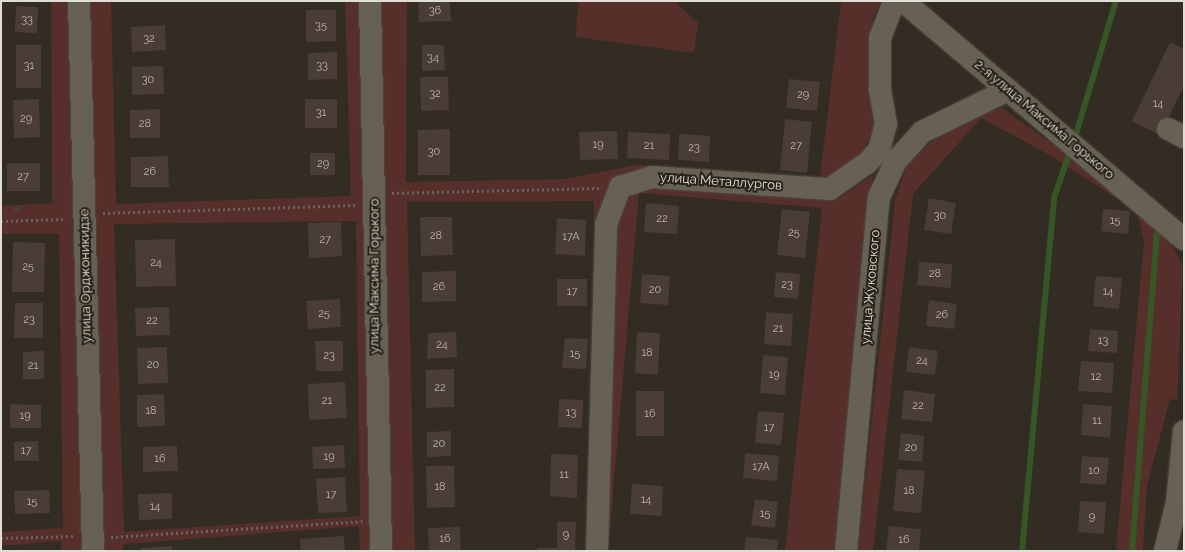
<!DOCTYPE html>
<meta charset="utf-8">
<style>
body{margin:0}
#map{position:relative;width:1185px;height:552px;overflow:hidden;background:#322c22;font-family:Raleway,sans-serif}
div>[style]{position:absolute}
.green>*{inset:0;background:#572f2a}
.stream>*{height:5.5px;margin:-2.75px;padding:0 2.75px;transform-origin:2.75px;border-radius:2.75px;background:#385526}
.building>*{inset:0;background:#493d36}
.path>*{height:2.5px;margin-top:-1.25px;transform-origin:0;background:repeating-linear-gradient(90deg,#69645b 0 2px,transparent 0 5px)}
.roads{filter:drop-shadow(0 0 1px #4e4940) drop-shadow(0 0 1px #4e4940)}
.minor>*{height:22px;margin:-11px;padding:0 11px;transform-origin:11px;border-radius:11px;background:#676054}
span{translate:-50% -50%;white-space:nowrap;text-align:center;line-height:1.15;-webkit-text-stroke:4px #282318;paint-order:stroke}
.number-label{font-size:11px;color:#bbb6af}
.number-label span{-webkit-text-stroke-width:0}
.street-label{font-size:13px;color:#e1ded7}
.frame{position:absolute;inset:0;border:2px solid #e1ded7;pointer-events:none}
</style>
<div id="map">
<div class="green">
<div style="clip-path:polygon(51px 1px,72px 1px,86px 551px,61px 551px,61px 541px,1px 546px,1px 532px,63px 528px,59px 234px,1px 234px,1px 206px,52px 203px)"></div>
<div style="clip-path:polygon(evenodd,86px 1px,111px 1px,116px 204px,351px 196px,345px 1px,362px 1px,373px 551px,360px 551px,359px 526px,124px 544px,123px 551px,99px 551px,86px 1px,356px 221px,360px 516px,124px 532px,114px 224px,356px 221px)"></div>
<div style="clip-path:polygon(379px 1px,407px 1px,406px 182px,566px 179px,636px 165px,720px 171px,614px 180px,594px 226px,594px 201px,407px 202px,415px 551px,390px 551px)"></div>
<div style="clip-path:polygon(578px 1px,675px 1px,698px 23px,694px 53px,576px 37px)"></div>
<div style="clip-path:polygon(841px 1px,881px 1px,873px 19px,870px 41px,876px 129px,862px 151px,840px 172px,820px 178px)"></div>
<div style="clip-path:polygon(1002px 108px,1142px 207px,1165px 230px,1183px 267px,1177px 400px,1170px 399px,1147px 486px,1143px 551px,1116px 551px,1144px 241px,1137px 212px,1053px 157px,981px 118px,913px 194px,873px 551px,858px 551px,895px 200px,907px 165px,933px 140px,972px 116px)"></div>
<div style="clip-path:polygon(873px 175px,834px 551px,785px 551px,822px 208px,639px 193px,608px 551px,617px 227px,623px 199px,650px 185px,821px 200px,839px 198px)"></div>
</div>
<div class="stream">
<div style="left:1074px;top:141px;width:146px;rotate:-73.3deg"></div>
<div style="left:1022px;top:551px;width:354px;rotate:-84.8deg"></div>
<div style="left:1054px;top:198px;width:52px;rotate:-70.9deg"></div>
<div style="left:1132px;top:551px;width:319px;rotate:-85.5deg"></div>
</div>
<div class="building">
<div style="clip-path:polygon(418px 1px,450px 1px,451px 21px,419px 22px)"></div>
<div style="clip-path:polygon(16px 6px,38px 7px,37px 33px,15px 32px)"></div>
<div style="clip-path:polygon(306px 10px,336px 10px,336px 41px,306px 42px)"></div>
<div style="clip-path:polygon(165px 25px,166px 50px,132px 52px,131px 27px)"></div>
<div style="clip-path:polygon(1170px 42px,1184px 49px,1184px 86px,1160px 135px,1132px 121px)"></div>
<div style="clip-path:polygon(16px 45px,41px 45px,41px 88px,16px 88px)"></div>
<div style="clip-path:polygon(422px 45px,444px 45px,445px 70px,422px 71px)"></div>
<div style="clip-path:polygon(337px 52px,337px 79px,308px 80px,308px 53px)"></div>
<div style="clip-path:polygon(163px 66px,164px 94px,132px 95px,132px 67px)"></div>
<div style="clip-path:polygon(420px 77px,448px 77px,449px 110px,421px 111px)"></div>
<div style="clip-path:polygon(789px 79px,820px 82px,817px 111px,786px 108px)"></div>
<div style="clip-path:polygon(39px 99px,40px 137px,14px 138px,13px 100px)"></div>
<div style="clip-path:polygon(305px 99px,337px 99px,337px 128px,305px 128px)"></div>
<div style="clip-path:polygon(160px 109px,160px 138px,130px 138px,130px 110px)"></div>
<div style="clip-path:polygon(785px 119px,812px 122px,807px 173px,780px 170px)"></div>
<div style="clip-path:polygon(450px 129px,450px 175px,418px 175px,418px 130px)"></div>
<div style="clip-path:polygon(617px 131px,618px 159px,580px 160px,579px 132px)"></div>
<div style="clip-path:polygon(628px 132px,670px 134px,669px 160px,627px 158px)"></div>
<div style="clip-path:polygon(679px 134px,710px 136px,709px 162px,678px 160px)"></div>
<div style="clip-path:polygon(310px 153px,335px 153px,335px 175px,310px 175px)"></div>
<div style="clip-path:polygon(168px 156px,169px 187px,131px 187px,131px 157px)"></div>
<div style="clip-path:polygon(7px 163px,40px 163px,40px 191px,7px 191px)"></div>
<div style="clip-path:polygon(929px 198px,956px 203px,951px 234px,924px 230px)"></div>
<div style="clip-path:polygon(646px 203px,679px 206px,677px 234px,644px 232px)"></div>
<div style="clip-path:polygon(14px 206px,20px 206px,20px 211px,13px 211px)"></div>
<div style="clip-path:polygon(782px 209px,810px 212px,805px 258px,777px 255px)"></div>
<div style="clip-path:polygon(1103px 209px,1130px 211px,1128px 234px,1101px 231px)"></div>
<div style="clip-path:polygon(420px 217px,452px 217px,453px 255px,421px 256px)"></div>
<div style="clip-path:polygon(557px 218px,586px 220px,585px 256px,555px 254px)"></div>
<div style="clip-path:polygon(341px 222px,342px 256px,309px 258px,308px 223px)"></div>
<div style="clip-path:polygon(175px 239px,176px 286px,136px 287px,135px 240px)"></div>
<div style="clip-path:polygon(13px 242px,45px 243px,44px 292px,12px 292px)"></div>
<div style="clip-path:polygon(919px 262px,952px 264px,951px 288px,917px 285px)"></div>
<div style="clip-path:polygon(456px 271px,456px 301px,422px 302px,422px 272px)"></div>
<div style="clip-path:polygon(776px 272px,800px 274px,798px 299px,774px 297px)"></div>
<div style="clip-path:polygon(642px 274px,670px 276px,668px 305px,640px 303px)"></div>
<div style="clip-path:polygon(1096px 276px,1122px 278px,1119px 309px,1093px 306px)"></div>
<div style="clip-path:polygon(557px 279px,587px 279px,587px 306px,557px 306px)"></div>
<div style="clip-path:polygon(340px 299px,341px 327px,308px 329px,306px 301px)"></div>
<div style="clip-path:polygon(929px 300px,957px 304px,954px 329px,926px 326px)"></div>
<div style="clip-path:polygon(15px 303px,43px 303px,43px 338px,14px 338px)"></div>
<div style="clip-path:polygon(169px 307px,170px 335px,136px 336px,135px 308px)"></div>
<div style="clip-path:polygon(766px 312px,793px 314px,791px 346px,764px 344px)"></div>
<div style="clip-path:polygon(1090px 329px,1118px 331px,1117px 353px,1088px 351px)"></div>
<div style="clip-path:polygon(456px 332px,457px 357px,427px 359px,428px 333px)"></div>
<div style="clip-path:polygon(637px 332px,660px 333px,658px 375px,635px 373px)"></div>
<div style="clip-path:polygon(565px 338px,588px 339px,586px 369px,562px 368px)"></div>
<div style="clip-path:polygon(315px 341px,343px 341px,343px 371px,316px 371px)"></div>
<div style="clip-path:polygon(167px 347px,168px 383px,138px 384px,137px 348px)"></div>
<div style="clip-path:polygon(909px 347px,938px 351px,935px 375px,906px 372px)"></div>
<div style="clip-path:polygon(44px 351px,44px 379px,23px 379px,23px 352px)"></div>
<div style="clip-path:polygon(763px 355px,788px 357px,785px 395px,760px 393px)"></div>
<div style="clip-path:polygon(1081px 361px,1114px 363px,1112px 393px,1078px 391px)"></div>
<div style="clip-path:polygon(454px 369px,454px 407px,426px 408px,426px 370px)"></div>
<div style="clip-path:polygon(345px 382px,347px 418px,309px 420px,308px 384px)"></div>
<div style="clip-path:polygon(904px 390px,935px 394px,932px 422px,901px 419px)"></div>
<div style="clip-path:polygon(636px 391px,664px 391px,664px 436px,636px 436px)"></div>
<div style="clip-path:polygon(164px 394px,165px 426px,137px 427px,137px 395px)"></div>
<div style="clip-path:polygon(559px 399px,583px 400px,582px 428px,558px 427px)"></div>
<div style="clip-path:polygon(10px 404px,41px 405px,41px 428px,10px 428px)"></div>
<div style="clip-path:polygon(1083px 404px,1112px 406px,1110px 438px,1081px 435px)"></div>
<div style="clip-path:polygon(758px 411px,784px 413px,781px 445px,755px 443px)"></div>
<div style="clip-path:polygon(451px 431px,451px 456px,427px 457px,427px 432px)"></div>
<div style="clip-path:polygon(901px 433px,924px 436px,922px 462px,898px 460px)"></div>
<div style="clip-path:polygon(38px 441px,39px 461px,14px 461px,14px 442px)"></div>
<div style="clip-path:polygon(344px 445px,345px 468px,313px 469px,312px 447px)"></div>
<div style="clip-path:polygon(177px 446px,178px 471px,143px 472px,143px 447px)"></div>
<div style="clip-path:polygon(745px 453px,779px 456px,777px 481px,743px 478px)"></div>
<div style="clip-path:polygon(551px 454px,578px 455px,577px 498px,550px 496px)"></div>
<div style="clip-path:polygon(1082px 456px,1109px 458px,1106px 485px,1080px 483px)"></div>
<div style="clip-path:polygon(426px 466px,454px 466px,455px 507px,427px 508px)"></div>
<div style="clip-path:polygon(897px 469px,925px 471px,921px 513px,893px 511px)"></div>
<div style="clip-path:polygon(345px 477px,347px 512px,318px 513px,316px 479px)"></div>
<div style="clip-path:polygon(632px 484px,663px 486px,662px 516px,630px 514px)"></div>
<div style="clip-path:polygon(49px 490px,50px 513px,15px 514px,14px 491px)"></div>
<div style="clip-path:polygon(172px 493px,172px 519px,139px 520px,138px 494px)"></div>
<div style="clip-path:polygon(755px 499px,778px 502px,775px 528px,751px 525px)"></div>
<div style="clip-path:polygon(1080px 501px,1106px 502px,1104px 534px,1078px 532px)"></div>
<div style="clip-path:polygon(557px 522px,576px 522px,575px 551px,537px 551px,537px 548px,557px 548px)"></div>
<div style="clip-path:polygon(889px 526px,921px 529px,919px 551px,886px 551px)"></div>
<div style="clip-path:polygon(460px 527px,461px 551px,429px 551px,428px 528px)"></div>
<div style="clip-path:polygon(344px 536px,345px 551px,301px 551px,300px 539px)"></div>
<div style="clip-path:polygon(746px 537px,778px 540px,777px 551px,744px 551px)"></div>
<div style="clip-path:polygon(172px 546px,173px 551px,141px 551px,141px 548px)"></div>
</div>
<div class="path">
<div style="left:392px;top:193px;width:207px;rotate:-1.4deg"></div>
<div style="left:103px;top:213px;width:253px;rotate:-1.8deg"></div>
<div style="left:1px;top:221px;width:64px;rotate:-1.8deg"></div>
<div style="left:111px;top:537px;width:252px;rotate:-3.6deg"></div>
<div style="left:1px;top:538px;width:73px;rotate:-1.6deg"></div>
</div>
<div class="roads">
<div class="minor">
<div style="left:79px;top:1px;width:550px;rotate:88.54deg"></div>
<div style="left:370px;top:1px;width:550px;rotate:88.85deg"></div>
<div style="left:903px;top:1px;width:368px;rotate:40.3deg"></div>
<div style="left:1168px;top:129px;width:18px;rotate:27deg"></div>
<div style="left:597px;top:551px;width:327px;rotate:-88.4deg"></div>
<div style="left:606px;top:224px;width:40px;rotate:-69deg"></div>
<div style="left:620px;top:187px;width:34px;rotate:-17deg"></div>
<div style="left:652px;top:177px;width:178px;rotate:3.9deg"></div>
<div style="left:830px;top:189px;width:45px;rotate:-35.1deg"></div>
<div style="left:867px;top:163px;width:18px;rotate:-47deg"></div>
<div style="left:879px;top:150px;width:27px;rotate:-75deg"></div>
<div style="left:886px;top:124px;width:36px;rotate:-100deg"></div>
<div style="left:880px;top:89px;width:51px;rotate:-90deg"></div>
<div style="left:880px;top:38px;width:40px;rotate:-69deg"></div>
<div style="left:846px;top:551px;width:356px;rotate:-84.7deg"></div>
<div style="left:879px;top:197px;width:38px;rotate:-65deg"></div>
<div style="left:895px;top:162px;width:40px;rotate:-48deg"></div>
<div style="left:922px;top:132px;width:96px;rotate:-26deg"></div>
<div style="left:1165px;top:551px;width:50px;rotate:-76.2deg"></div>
<div style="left:1177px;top:502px;width:71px;rotate:-84.4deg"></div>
</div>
</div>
<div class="number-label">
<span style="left:435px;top:11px">36</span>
<span style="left:27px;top:20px">33</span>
<span style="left:321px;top:26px">35</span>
<span style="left:149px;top:39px">32</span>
<span style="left:433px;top:58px">34</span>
<span style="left:29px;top:66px">31</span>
<span style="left:322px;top:66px">33</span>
<span style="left:148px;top:80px">30</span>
<span style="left:435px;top:94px">32</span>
<span style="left:803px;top:95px">29</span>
<span style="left:1158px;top:104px">14</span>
<span style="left:321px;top:113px">31</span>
<span style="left:26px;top:119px">29</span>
<span style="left:145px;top:124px">28</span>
<span style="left:598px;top:145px">19</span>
<span style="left:649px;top:146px">21</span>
<span style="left:796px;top:146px">27</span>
<span style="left:694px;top:148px">23</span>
<span style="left:434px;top:152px">30</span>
<span style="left:323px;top:164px">29</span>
<span style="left:150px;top:172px">26</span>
<span style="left:23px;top:177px">27</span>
<span style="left:940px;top:216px">30</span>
<span style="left:662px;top:219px">22</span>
<span style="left:1115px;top:221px">15</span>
<span style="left:794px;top:233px">25</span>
<span style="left:436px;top:236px">28</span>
<span style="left:571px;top:237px">17А</span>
<span style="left:325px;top:240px">27</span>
<span style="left:156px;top:263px">24</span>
<span style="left:28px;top:267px">25</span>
<span style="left:935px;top:274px">28</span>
<span style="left:787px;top:285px">23</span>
<span style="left:439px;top:287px">26</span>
<span style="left:655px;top:290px">20</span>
<span style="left:572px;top:292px">17</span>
<span style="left:1108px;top:292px">14</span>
<span style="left:324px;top:314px">25</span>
<span style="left:942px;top:315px">26</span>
<span style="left:29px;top:320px">23</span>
<span style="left:152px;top:321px">22</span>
<span style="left:778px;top:329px">21</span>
<span style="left:1103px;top:341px">13</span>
<span style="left:442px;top:345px">24</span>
<span style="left:647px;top:353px">18</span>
<span style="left:575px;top:354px">15</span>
<span style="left:329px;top:356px">23</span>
<span style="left:922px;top:361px">24</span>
<span style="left:153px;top:365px">20</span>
<span style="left:33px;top:366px">21</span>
<span style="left:774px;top:375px">19</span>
<span style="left:1096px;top:377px">12</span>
<span style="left:440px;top:388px">22</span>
<span style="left:327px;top:401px">21</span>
<span style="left:918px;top:406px">22</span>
<span style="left:151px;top:411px">18</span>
<span style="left:571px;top:413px">13</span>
<span style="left:650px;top:414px">16</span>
<span style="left:25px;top:416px">19</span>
<span style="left:1097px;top:421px">11</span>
<span style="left:769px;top:428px">17</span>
<span style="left:439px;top:444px">20</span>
<span style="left:911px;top:448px">20</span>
<span style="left:26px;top:451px">17</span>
<span style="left:329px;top:457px">19</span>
<span style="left:160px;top:459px">16</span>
<span style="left:761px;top:467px">17А</span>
<span style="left:1094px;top:471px">10</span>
<span style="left:564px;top:475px">11</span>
<span style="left:440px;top:487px">18</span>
<span style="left:909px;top:491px">18</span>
<span style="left:331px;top:495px">17</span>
<span style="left:646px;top:500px">14</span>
<span style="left:32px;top:502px">15</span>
<span style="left:155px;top:507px">14</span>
<span style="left:765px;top:514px">15</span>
<span style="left:1092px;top:517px">9</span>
<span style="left:566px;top:535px">9</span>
<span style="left:445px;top:539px">16</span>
<span style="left:904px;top:540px">16</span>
</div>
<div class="street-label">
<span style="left:1044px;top:120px;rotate:40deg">2-я улица Максима Горького</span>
<span style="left:721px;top:182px;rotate:4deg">улица Металлургов</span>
<span style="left:86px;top:276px;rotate:-91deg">улица Орджоникидзе</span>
<span style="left:375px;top:276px;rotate:-90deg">улица Максима Горького</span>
<span style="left:871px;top:287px;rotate:-85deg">улица Жуковского</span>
</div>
<div class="frame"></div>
</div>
